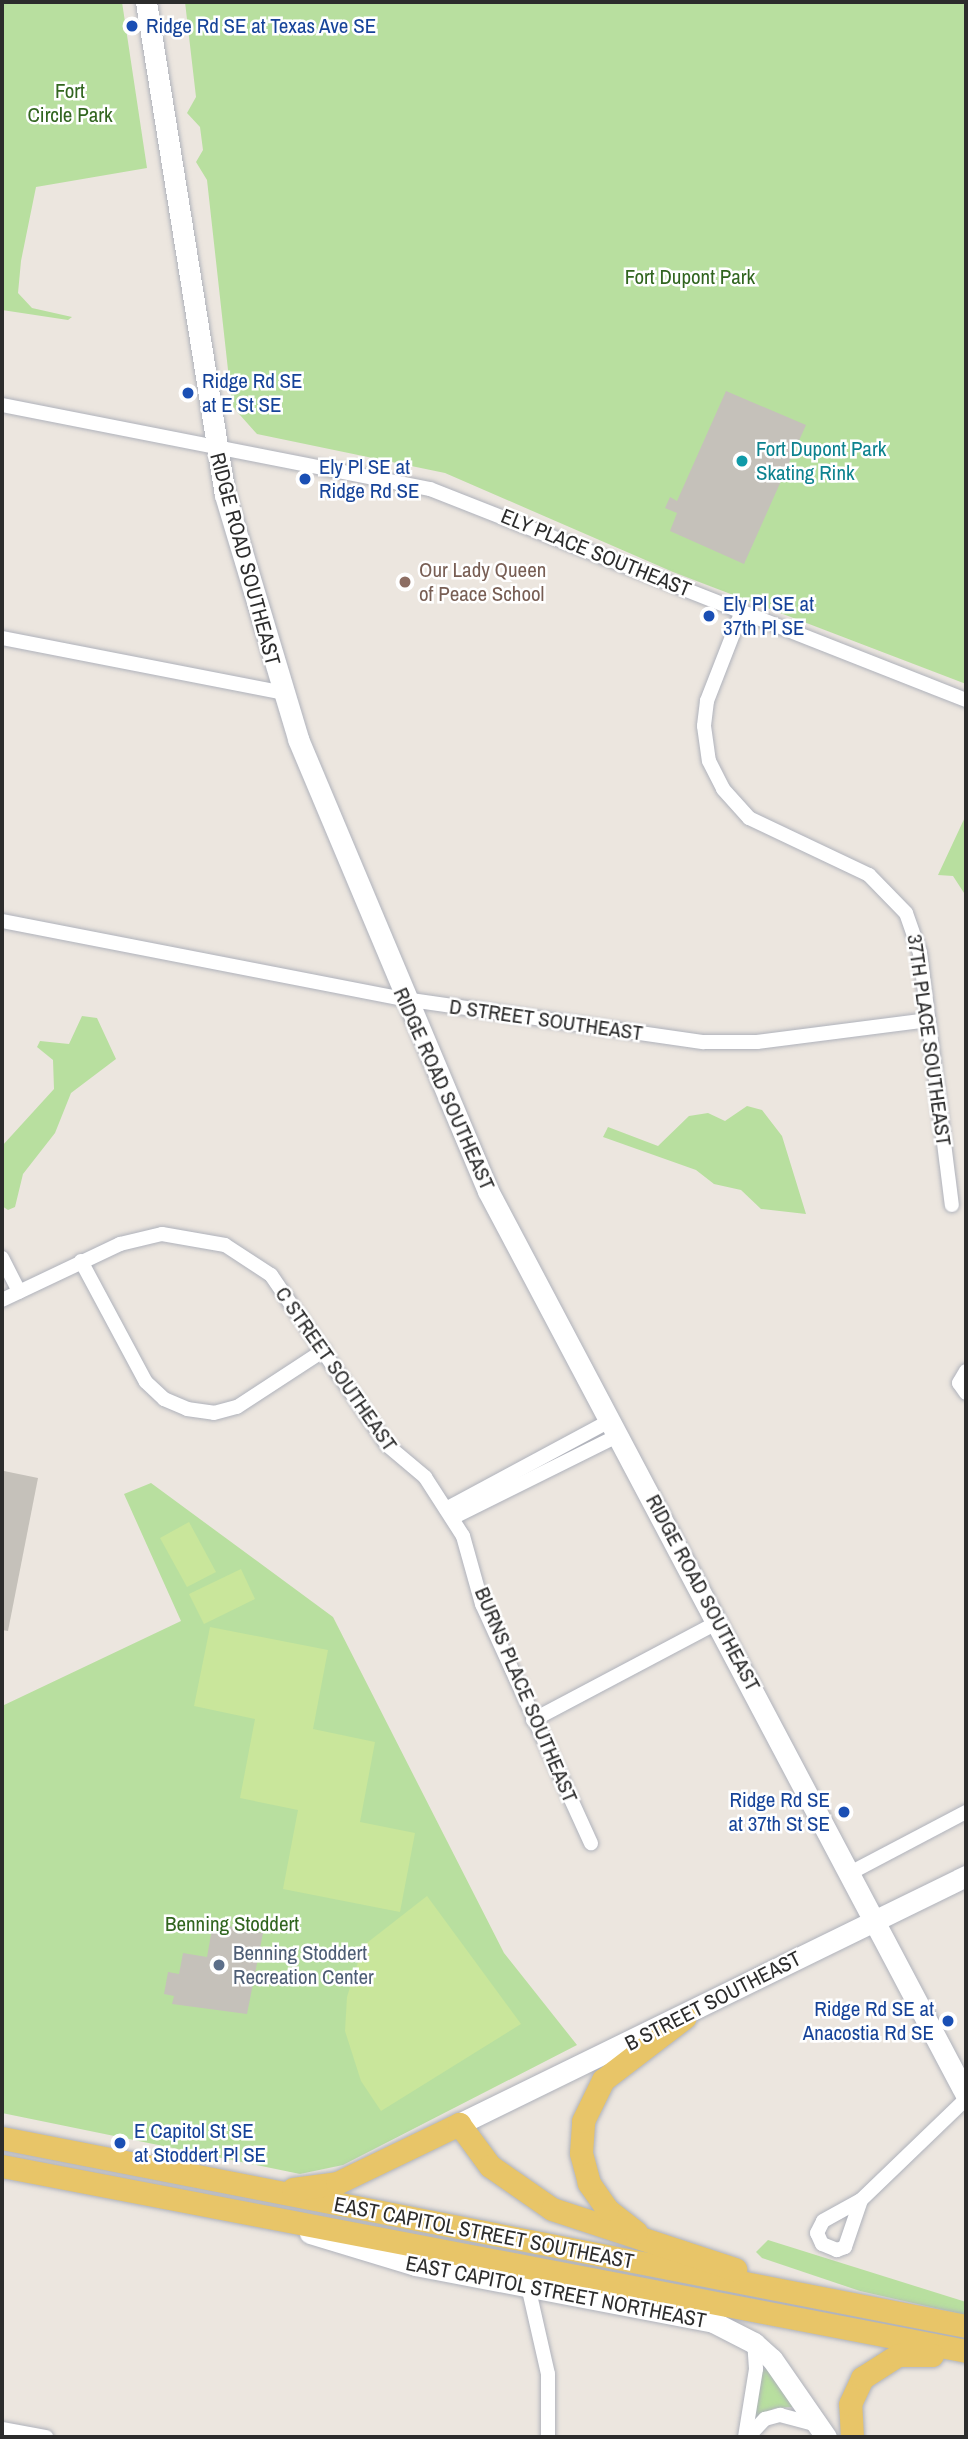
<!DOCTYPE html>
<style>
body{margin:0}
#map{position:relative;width:968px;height:2439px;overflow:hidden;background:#ece6df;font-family:"Archivo Narrow",sans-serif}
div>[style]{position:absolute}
.green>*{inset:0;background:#b8df9f}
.pitch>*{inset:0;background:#c9e69b}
.building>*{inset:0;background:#c5c1ba}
.roads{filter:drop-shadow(0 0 2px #afb2bb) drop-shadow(0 0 2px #afb2bb)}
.minor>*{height:14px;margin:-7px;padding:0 7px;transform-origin:7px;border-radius:7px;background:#fff}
.secondary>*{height:21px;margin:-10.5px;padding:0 10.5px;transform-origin:10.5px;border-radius:10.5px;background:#fff}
.primary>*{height:23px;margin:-11.5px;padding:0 11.5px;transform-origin:11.5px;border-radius:11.5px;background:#e8c568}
.dots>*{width:19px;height:19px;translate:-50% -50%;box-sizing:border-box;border:4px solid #fff;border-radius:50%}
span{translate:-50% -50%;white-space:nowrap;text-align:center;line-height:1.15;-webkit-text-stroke:5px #fff;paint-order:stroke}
.transit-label{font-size:21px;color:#164399}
.left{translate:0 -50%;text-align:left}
.right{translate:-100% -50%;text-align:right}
.park-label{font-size:21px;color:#31651f}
.culture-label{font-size:21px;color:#0d838f}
.street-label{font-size:21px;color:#2c2c2c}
.education-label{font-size:21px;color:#785e54}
.service-label{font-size:21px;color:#4e5e75}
.frame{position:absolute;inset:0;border:4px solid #2c2c2c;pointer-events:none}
</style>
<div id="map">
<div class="green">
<div style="clip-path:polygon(2px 2px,122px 2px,147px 168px,36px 187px,21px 261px,18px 293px,32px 308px,72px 317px,68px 320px,2px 310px)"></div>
<div style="clip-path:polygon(185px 2px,966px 2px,966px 684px,673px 572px,445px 473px,257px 434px,232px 406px,207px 180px,196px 162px,203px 150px,200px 127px,187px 113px,196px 97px)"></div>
<div style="clip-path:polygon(966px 815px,966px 896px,953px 876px,938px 875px)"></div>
<div style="clip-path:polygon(82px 1016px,97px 1018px,116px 1059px,71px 1093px,55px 1133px,23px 1174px,15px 1207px,8px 1210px,2px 1206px,2px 1146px,54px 1089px,53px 1060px,37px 1047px,40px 1041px,69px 1044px)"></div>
<div style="clip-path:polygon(747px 1106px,762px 1110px,782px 1136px,806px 1214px,761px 1209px,741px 1190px,714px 1184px,696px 1170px,603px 1137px,608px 1127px,658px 1146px,689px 1116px,708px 1113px,725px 1121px)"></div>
<div style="clip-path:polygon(151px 1483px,333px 1617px,504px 1953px,577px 2045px,343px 2165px,300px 2174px,2px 2113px,2px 1706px,181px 1621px,124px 1494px)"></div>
<div style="clip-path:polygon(768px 2240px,966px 2302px,966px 2315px,860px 2291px,762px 2258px,756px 2252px)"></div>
<div style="clip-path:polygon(768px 2368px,793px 2407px,775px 2408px,753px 2421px,761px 2370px)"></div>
</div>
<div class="pitch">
<div style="clip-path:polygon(189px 1522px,216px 1572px,187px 1587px,160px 1538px)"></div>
<div style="clip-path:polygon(241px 1569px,255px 1599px,204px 1624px,189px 1594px)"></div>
<div style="clip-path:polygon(210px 1627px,328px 1650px,313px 1729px,375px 1742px,360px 1822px,415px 1833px,400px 1912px,283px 1889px,298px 1810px,240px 1798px,255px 1719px,194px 1706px)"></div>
<div style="clip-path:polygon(427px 1896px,521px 2024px,381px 2111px,361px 2081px,345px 2031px,347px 1997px,363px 1946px)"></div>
</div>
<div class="building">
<div style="clip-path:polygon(726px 391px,806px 425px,744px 564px,670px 531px,677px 513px,665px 508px,670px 497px,677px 501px)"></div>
<div style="clip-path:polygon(4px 1471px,38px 1478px,8px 1631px,2px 1630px)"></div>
<div style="clip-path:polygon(213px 1923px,263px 1933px,247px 2014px,172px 2004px,174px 1996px,164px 1994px,168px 1972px,179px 1974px,183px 1953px,207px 1957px)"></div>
</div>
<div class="roads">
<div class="minor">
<div style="left:2px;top:405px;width:436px;rotate:11.1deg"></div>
<div style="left:430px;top:489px;width:576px;rotate:21.49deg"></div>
<div style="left:742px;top:611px;width:97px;rotate:111.3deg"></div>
<div style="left:707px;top:701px;width:25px;rotate:97deg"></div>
<div style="left:704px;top:726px;width:35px;rotate:82deg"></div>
<div style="left:709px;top:761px;width:31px;rotate:63deg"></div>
<div style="left:723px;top:789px;width:39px;rotate:48deg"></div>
<div style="left:749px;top:818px;width:133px;rotate:25.4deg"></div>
<div style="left:869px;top:875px;width:53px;rotate:45.8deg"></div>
<div style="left:906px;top:913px;width:42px;rotate:70.7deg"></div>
<div style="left:920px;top:953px;width:254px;rotate:82.8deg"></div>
<div style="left:2px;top:638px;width:284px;rotate:11deg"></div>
<div style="left:2px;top:921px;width:409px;rotate:11deg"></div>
<div style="left:404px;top:999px;width:303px;rotate:8.2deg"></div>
<div style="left:704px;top:1042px;width:53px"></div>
<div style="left:757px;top:1042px;width:173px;rotate:-7.3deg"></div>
<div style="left:2px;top:1258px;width:38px;rotate:63deg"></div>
<div style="left:81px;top:1261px;width:137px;rotate:61.8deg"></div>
<div style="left:146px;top:1382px;width:25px;rotate:43deg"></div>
<div style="left:164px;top:1399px;width:25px;rotate:23deg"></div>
<div style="left:187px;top:1409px;width:27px;rotate:8deg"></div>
<div style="left:214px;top:1413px;width:24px;rotate:-15deg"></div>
<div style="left:237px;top:1407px;width:104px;rotate:-33.2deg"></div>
<div style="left:2px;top:1300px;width:131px;rotate:-25.4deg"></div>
<div style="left:120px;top:1244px;width:43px;rotate:-13.4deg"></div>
<div style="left:162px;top:1234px;width:64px;rotate:9.9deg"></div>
<div style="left:225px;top:1245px;width:55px;rotate:33.1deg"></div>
<div style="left:271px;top:1275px;width:206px;rotate:55.7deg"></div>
<div style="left:387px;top:1445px;width:50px;rotate:40.1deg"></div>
<div style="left:425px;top:1477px;width:70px;rotate:57.2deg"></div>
<div style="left:463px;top:1536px;width:71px;rotate:74.4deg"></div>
<div style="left:482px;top:1604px;width:263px;rotate:65.5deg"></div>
<div style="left:966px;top:1371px;width:14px;rotate:120deg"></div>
<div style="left:959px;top:1383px;width:12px;rotate:55deg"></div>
<div style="left:446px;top:1509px;width:187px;rotate:-28.3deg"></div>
<div style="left:452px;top:1518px;width:186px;rotate:-26.4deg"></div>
<div style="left:533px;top:1720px;width:209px;rotate:-27.9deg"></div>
<div style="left:852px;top:1872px;width:129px;rotate:-27.8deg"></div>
<div style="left:861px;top:2200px;width:50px;rotate:108.8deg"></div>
<div style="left:845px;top:2247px;width:9px;rotate:159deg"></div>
<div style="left:837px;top:2250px;width:16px;rotate:-158deg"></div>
<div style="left:822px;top:2244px;width:12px;rotate:-114deg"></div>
<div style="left:817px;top:2233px;width:13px;rotate:-63deg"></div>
<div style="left:823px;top:2221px;width:43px;rotate:-28.9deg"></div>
<div style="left:861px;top:2200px;width:146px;rotate:-43.9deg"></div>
<div style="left:528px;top:2286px;width:90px;rotate:77.2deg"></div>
<div style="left:548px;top:2374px;width:63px;rotate:90deg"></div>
<div style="left:2px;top:2429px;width:45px;rotate:10.3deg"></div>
<div style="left:745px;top:2437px;width:69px;rotate:-80.8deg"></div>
<div style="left:756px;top:2369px;width:26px;rotate:-94deg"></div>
<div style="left:748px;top:2437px;width:25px;rotate:-47deg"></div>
<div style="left:765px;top:2419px;width:16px;rotate:-15deg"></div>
<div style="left:780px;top:2415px;width:38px;rotate:15deg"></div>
</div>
<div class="secondary">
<div style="left:146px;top:2px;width:499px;rotate:80.9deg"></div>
<div style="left:225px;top:495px;width:255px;rotate:73.3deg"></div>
<div style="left:298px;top:739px;width:490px;rotate:67.2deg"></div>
<div style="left:488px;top:1191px;width:1023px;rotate:62.13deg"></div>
<div style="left:459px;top:2124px;width:564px;rotate:-26.07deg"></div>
<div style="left:310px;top:2233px;width:110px;rotate:16.9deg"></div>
<div style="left:415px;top:2265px;width:303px;rotate:10.8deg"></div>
<div style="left:713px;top:2322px;width:46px;rotate:27.1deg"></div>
<div style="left:754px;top:2343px;width:24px;rotate:42deg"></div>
<div style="left:772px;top:2359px;width:95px;rotate:55.3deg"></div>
</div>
<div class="primary">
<div style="left:2px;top:2138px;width:982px;rotate:11.04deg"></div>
<div style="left:2px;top:2166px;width:982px;rotate:10.86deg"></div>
<div style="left:293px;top:2189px;width:44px;rotate:-7.8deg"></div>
<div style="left:337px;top:2183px;width:136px;rotate:-25.8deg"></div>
<div style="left:459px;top:2124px;width:52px;rotate:53.6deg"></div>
<div style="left:490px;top:2166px;width:75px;rotate:34.7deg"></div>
<div style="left:552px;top:2209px;width:193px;rotate:18.2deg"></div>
<div style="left:636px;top:2232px;width:37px;rotate:-142deg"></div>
<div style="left:607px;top:2209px;width:32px;rotate:-125deg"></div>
<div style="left:589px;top:2183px;width:31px;rotate:-105deg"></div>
<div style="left:581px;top:2153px;width:32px;rotate:-86deg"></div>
<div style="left:583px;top:2121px;width:46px;rotate:-64deg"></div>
<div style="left:603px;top:2080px;width:103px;rotate:-37.5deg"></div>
<div style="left:852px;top:2437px;width:33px;rotate:-93deg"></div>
<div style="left:850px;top:2404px;width:29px;rotate:-65deg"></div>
<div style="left:862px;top:2378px;width:43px;rotate:-32.6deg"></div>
<div style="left:898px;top:2355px;width:34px"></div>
</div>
</div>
<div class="dots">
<div style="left:132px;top:26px;background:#1a4fb4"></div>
<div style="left:188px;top:393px;background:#1a4fb4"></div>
<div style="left:742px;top:461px;background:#0f9aa8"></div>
<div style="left:305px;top:479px;background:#1a4fb4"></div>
<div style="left:405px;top:582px;background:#8d6e63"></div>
<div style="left:709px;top:616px;background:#1a4fb4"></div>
<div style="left:844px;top:1812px;background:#1a4fb4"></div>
<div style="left:219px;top:1965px;background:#5c6f8a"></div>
<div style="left:948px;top:2021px;background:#1a4fb4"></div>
<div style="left:120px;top:2143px;background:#1a4fb4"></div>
</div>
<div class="transit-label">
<span class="left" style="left:146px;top:26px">Ridge Rd SE at Texas Ave SE</span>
<span class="left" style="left:202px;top:393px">Ridge Rd SE<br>at E St SE</span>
<span class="left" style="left:319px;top:479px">Ely Pl SE at<br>Ridge Rd SE</span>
<span class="left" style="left:723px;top:616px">Ely Pl SE at<br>37th Pl SE</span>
<span class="right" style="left:830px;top:1812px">Ridge Rd SE<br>at 37th St SE</span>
<span class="right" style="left:934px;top:2021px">Ridge Rd SE at<br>Anacostia Rd SE</span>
<span class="left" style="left:134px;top:2143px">E Capitol St SE<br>at Stoddert Pl SE</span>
</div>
<div class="park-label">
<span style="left:70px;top:103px">Fort<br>Circle Park</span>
<span style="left:690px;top:277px">Fort Dupont Park</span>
<span style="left:232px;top:1924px">Benning Stoddert</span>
</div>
<div class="culture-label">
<span class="left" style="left:756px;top:461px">Fort Dupont Park<br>Skating Rink</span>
</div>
<div class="street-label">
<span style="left:596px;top:553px;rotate:22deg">ELY PLACE SOUTHEAST</span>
<span style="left:245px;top:559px;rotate:75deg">RIDGE ROAD SOUTHEAST</span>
<span style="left:546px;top:1020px;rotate:8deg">D STREET SOUTHEAST</span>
<span style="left:929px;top:1040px;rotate:82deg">37TH PLACE SOUTHEAST</span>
<span style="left:444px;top:1089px;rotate:66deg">RIDGE ROAD SOUTHEAST</span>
<span style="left:336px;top:1369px;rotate:55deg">C STREET SOUTHEAST</span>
<span style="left:703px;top:1593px;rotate:62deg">RIDGE ROAD SOUTHEAST</span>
<span style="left:526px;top:1695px;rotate:67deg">BURNS PLACE SOUTHEAST</span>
<span style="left:713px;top:2001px;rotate:-27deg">B STREET SOUTHEAST</span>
<span style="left:484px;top:2233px;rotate:11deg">EAST CAPITOL STREET SOUTHEAST</span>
<span style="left:556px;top:2292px;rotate:11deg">EAST CAPITOL STREET NORTHEAST</span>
</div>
<div class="education-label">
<span class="left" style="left:419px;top:582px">Our Lady Queen<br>of Peace School</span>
</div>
<div class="service-label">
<span class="left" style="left:233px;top:1965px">Benning Stoddert<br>Recreation Center</span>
</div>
<div class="frame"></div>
</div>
